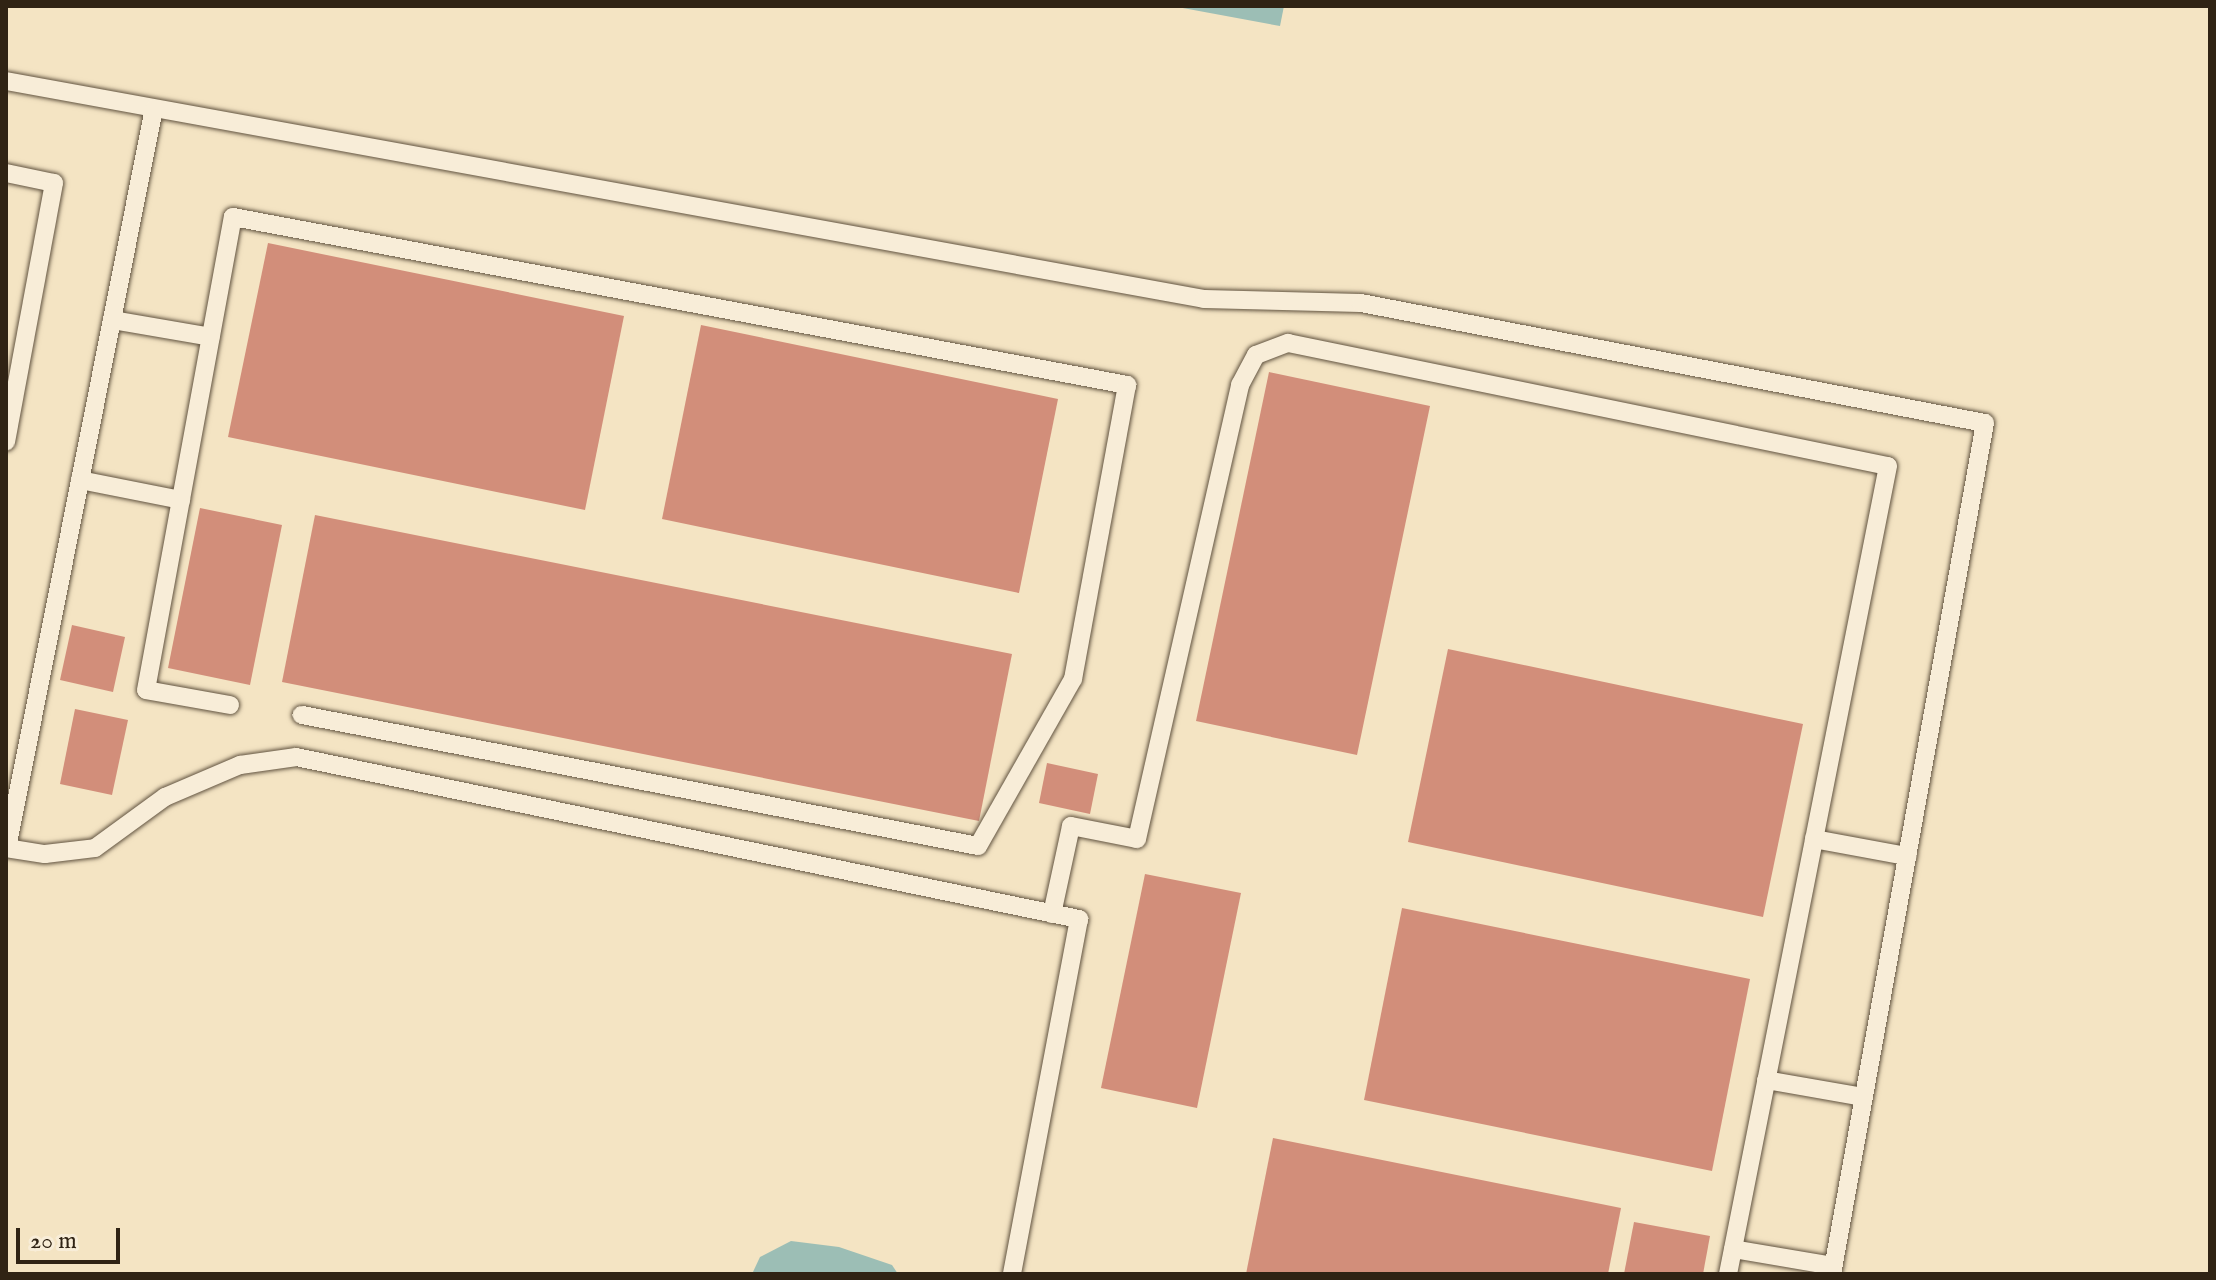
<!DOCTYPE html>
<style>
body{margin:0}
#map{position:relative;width:2216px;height:1280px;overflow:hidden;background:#f4e4c3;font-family:"IM FELL English",serif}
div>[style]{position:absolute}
.water>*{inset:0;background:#9cbeb5}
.building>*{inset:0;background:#d28e7a}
.roads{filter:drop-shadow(0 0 2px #615340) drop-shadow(0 0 2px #615340)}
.service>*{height:18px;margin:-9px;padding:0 9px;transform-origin:9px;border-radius:9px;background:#f8edd8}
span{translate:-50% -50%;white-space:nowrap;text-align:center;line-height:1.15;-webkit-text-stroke:7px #f8edd8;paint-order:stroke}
.frame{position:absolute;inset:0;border:8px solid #302314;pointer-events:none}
.scale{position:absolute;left:16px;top:1228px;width:104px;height:36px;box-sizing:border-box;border:4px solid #302314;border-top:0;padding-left:10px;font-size:24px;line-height:28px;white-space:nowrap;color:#302314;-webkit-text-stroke:6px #f8edd8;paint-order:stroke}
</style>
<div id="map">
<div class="water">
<div style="clip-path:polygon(1172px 6px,1284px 6px,1280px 26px)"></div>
<div style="clip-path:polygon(791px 1241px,839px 1247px,892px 1265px,898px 1274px,752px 1274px,760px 1257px)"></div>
</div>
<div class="building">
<div style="clip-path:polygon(268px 243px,624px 316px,585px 510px,228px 437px)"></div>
<div style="clip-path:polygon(701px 325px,1058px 399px,1019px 593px,662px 519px)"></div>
<div style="clip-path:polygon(1269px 372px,1430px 406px,1357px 755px,1196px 721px)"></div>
<div style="clip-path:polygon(200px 508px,282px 525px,250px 685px,168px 668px)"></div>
<div style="clip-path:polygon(315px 515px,1012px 654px,979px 821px,282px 682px)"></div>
<div style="clip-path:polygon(72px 625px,125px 637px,113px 692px,60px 680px)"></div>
<div style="clip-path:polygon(1448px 649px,1803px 724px,1763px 917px,1408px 842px)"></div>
<div style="clip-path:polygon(75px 709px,128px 720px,112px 795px,60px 784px)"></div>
<div style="clip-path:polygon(1047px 763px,1098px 774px,1090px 814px,1039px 803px)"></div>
<div style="clip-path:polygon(1145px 874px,1241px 893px,1197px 1108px,1101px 1088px)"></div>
<div style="clip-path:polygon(1402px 908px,1750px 979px,1712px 1171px,1364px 1100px)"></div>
<div style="clip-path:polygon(1273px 1138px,1621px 1208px,1608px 1274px,1246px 1274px)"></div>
<div style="clip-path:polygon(1634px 1222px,1710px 1236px,1703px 1274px,1624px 1274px)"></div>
</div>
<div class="roads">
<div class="service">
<div style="left:6px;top:81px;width:1218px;rotate:10.31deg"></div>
<div style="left:1204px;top:299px;width:157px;rotate:1.5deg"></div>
<div style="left:1361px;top:303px;width:635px;rotate:10.89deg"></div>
<div style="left:1985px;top:423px;width:865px;rotate:100.19deg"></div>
<div style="left:6px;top:173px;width:49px;rotate:11.8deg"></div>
<div style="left:54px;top:183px;width:263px;rotate:100.5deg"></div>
<div style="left:112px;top:320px;width:100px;rotate:9.7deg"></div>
<div style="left:80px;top:480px;width:103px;rotate:11.2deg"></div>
<div style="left:230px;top:705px;width:85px;rotate:-169.9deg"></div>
<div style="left:146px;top:690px;width:481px;rotate:-79.6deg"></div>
<div style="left:233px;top:217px;width:910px;rotate:10.64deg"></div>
<div style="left:1127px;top:385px;width:299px;rotate:100.4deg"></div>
<div style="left:1073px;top:679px;width:192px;rotate:119.6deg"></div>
<div style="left:978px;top:846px;width:689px;rotate:-169.03deg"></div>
<div style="left:1814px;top:839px;width:95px;rotate:10.4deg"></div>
<div style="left:6px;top:848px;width:39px;rotate:9deg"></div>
<div style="left:45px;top:854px;width:50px;rotate:-6.8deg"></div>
<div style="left:95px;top:848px;width:87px;rotate:-36.1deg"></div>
<div style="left:165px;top:797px;width:82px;rotate:-23.1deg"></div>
<div style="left:240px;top:765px;width:57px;rotate:-8.1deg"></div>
<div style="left:296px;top:757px;width:800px;rotate:11.69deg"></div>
<div style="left:1079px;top:919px;width:361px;rotate:100.7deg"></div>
<div style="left:7px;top:848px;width:754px;rotate:-78.76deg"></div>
<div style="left:1052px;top:914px;width:90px;rotate:-77.8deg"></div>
<div style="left:1071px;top:826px;width:67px;rotate:11.1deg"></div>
<div style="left:1137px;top:839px;width:466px;rotate:-77.2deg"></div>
<div style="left:1240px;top:385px;width:34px;rotate:-62deg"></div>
<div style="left:1256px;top:355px;width:34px;rotate:-21deg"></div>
<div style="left:1288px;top:343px;width:612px;rotate:11.59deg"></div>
<div style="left:1888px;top:466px;width:824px;rotate:101.2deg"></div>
<div style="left:1766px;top:1080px;width:98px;rotate:9.9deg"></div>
<div style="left:1733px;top:1249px;width:101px;rotate:9.6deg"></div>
</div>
</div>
<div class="frame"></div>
<div class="scale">20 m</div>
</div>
